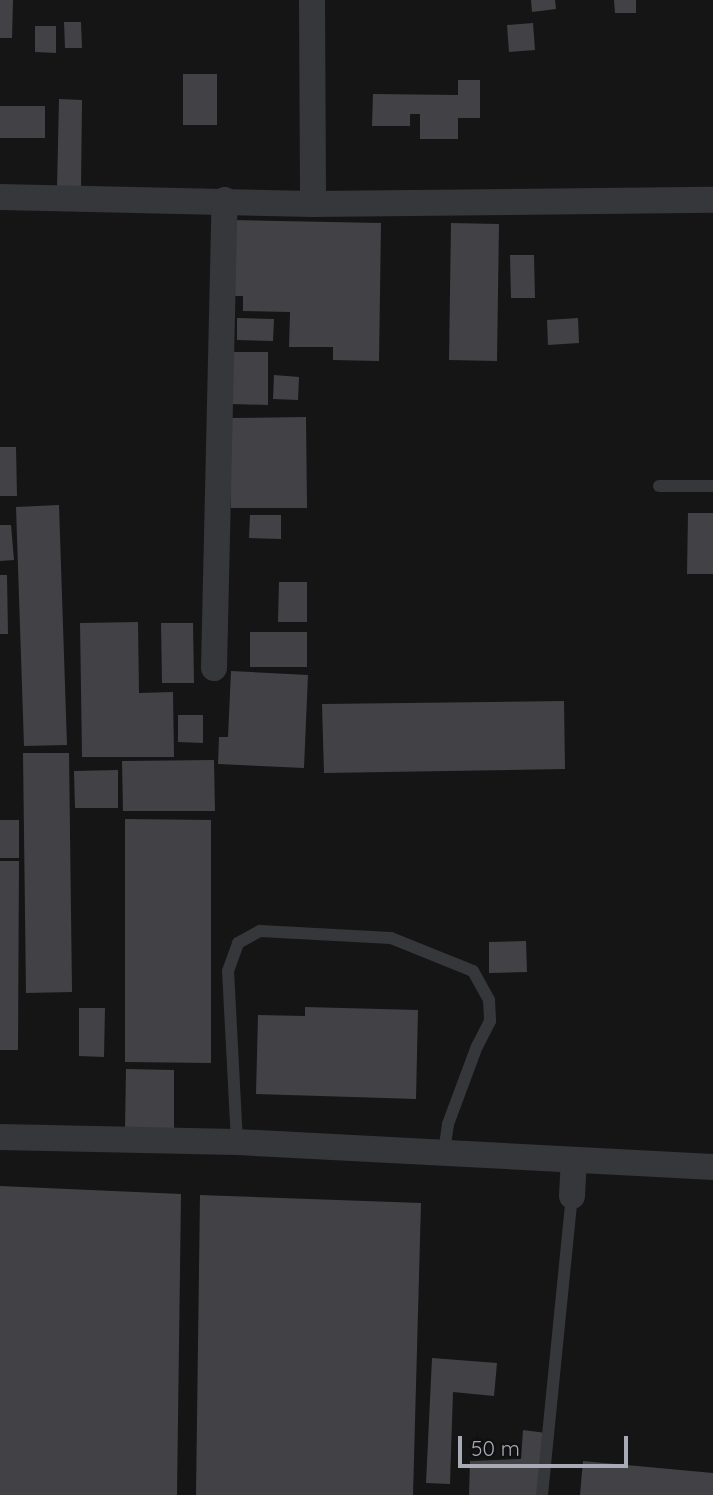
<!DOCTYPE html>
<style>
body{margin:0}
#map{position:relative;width:713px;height:1495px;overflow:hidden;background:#151516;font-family:Quicksand,sans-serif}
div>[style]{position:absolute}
.building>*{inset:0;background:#424246}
.service>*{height:12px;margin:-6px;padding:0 6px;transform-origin:6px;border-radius:6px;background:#36373b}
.minor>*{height:26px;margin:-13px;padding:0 13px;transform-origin:13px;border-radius:13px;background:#36373b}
span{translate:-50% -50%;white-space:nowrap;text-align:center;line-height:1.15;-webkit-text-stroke:7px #101011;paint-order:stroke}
.scale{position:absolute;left:458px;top:1436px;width:170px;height:32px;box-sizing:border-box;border:4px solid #a8abb5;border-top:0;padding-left:9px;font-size:21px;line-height:24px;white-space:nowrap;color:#a8abb5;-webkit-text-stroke:5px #101011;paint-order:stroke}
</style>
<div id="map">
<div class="building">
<div style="clip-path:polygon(0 0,13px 0,12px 38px,0 38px)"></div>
<div style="clip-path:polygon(531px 0,555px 0,556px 9px,532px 12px)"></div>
<div style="clip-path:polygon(614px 0,636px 0,636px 13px,615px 13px)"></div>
<div style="clip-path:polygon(64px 22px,81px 22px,82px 48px,65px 48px)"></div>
<div style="clip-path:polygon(533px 23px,535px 50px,509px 52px,507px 25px)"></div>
<div style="clip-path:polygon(35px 26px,56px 26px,56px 53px,35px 52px)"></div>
<div style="clip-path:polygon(183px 74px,217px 74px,217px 125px,183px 125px)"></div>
<div style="clip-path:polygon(458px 80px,480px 80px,480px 118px,458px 118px,458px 139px,420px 139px,420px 114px,410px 114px,410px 126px,372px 126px,373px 94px,458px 95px)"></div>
<div style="clip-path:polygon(59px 99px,82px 100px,81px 190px,57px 189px)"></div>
<div style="clip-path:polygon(0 106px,45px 106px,45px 138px,0 138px)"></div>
<div style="clip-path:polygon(230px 220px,381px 223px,379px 361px,333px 360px,333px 347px,289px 347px,290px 312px,243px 311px,243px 296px,229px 296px)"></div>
<div style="clip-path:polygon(451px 223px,499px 224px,497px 361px,449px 360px)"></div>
<div style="clip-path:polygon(510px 255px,534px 255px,535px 298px,511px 298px)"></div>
<div style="clip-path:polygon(237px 318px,274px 319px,273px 341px,237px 340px)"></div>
<div style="clip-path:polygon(578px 318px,579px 343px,548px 345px,547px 320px)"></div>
<div style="clip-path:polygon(232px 352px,268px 352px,268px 405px,231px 404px)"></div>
<div style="clip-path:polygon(274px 375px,299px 377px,298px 400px,273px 399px)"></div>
<div style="clip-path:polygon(306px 417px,307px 508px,231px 508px,230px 418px)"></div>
<div style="clip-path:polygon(0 447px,16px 447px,17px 496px,0 496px)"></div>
<div style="clip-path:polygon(59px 505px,67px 745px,24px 746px,16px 507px)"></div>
<div style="clip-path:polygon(688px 513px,713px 513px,713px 574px,687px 574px)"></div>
<div style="clip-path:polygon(250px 515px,281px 515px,281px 539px,249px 538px)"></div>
<div style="clip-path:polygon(0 525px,11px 525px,14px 560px,0 561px)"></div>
<div style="clip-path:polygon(0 575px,7px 575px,8px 634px,0 634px)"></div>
<div style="clip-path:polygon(279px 582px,307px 582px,307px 622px,278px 622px)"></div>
<div style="clip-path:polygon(138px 622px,139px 693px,173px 692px,174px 757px,82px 757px,80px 623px)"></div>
<div style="clip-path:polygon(161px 623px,193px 623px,194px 683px,162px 683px)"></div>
<div style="clip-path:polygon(250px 632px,307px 632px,307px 667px,250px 667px)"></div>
<div style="clip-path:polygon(231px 671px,308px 675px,304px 768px,218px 764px,219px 737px,228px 737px)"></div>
<div style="clip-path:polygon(564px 701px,565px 769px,324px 773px,322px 704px)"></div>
<div style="clip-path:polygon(178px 715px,203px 715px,203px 743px,178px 742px)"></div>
<div style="clip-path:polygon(23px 753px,69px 753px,72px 992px,26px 993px)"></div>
<div style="clip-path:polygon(214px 760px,215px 811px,123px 811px,122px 761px)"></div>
<div style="clip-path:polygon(118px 770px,118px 808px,75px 808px,74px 771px)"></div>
<div style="clip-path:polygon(125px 819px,211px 820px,211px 1063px,125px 1062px)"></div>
<div style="clip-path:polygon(0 820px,19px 820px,19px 858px,0 858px)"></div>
<div style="clip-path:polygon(0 861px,19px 861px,18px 1050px,0 1050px)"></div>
<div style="clip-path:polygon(526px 941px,527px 972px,489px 973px,489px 942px)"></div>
<div style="clip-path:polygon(305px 1007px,418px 1010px,416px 1099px,256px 1094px,258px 1015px,305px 1016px)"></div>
<div style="clip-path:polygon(79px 1008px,105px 1008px,104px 1057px,79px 1056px)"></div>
<div style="clip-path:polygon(126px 1069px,174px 1070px,174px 1130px,125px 1129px)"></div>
<div style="clip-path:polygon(0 1186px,181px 1194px,177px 1495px,0 1495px)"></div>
<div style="clip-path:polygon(200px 1195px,421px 1203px,413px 1495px,196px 1495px)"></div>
<div style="clip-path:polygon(432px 1358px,497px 1363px,494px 1396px,453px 1392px,450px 1484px,426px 1483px)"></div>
<div style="clip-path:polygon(523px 1430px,546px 1433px,540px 1495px,469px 1495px,470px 1461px,521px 1459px)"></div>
<div style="clip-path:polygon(583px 1461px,713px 1473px,713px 1495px,580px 1495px)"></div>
</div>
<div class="service">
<div style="left:659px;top:486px;width:54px"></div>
<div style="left:237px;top:1142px;width:171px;rotate:-93deg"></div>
<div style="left:228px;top:971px;width:30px;rotate:-70deg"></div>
<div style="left:238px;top:943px;width:25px;rotate:-29deg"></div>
<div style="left:260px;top:931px;width:131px;rotate:3.1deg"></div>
<div style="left:391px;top:938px;width:88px;rotate:21.9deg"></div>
<div style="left:473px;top:971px;width:33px;rotate:61deg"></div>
<div style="left:489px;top:1000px;width:21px;rotate:87deg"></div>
<div style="left:490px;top:1021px;width:28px;rotate:117deg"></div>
<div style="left:477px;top:1046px;width:83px;rotate:110.4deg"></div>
<div style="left:448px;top:1124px;width:29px;rotate:98deg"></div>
<div style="left:542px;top:1495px;width:301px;rotate:-84.3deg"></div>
</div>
<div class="minor">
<div style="left:312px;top:0;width:204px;rotate:89.7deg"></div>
<div style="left:0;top:197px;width:313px;rotate:1.3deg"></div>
<div style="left:313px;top:204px;width:400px;rotate:-0.6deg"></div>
<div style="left:214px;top:668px;width:468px;rotate:-88.7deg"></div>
<div style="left:0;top:1137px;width:237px;rotate:1.2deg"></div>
<div style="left:237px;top:1142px;width:477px;rotate:3deg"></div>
<div style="left:572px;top:1196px;width:35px;rotate:-87deg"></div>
</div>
<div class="scale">50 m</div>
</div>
